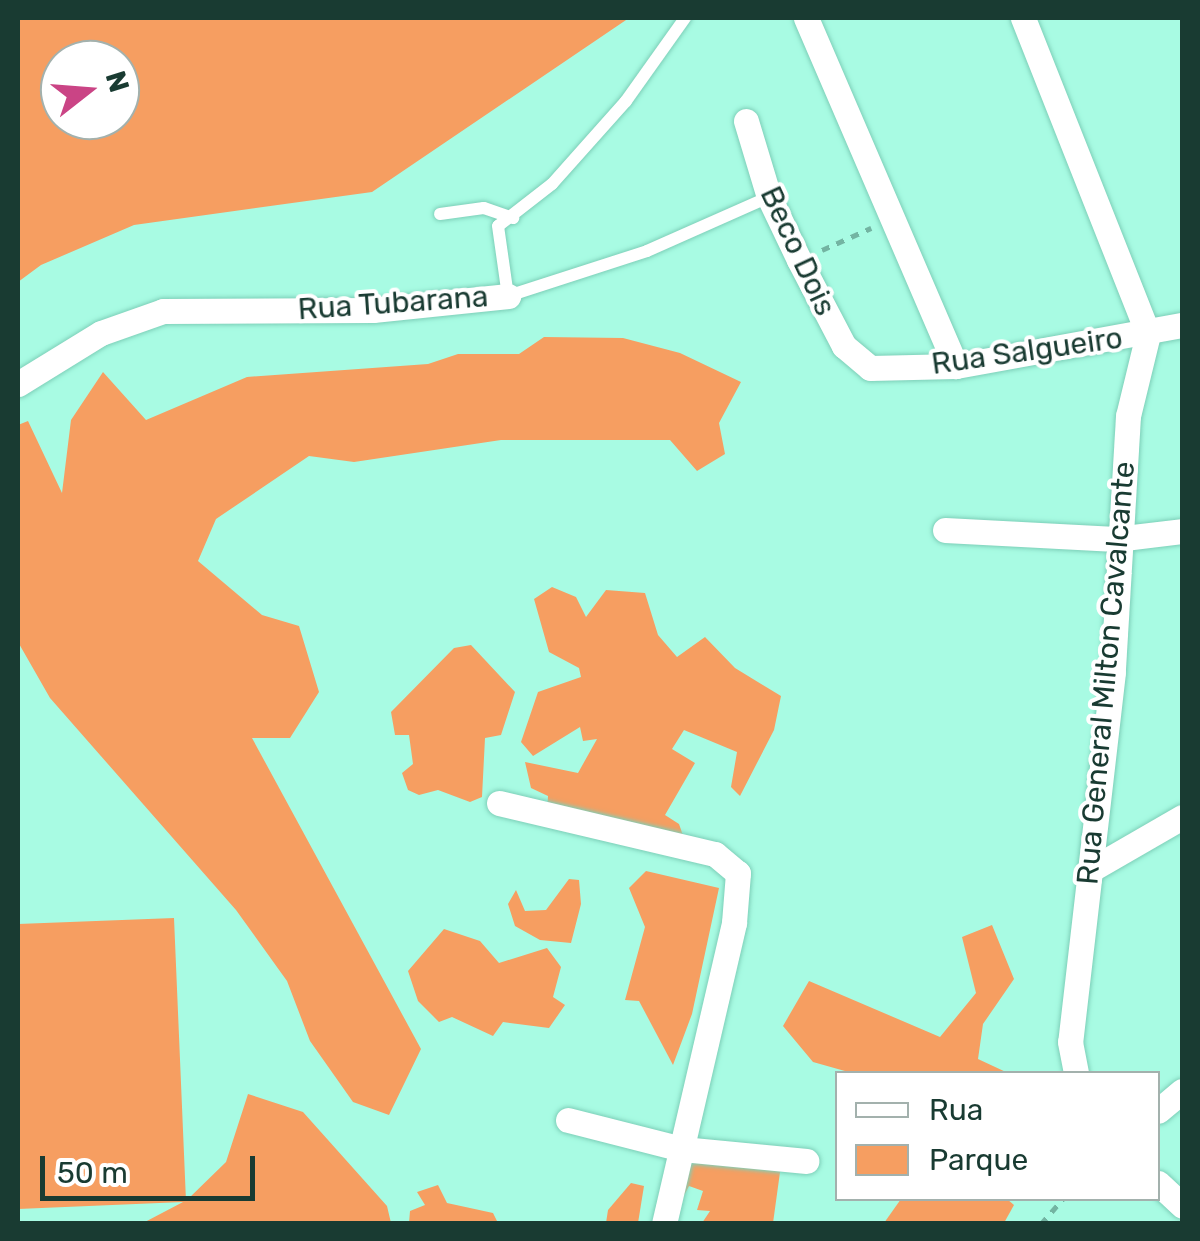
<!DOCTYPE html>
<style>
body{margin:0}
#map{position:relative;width:1200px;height:1241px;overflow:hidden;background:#a8fbe3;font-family:Rubik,sans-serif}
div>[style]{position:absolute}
.green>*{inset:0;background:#f69e61}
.path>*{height:5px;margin-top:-2.5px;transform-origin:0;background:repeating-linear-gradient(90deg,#73b4a2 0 8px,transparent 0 16px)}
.roads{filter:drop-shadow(0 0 2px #7dcfb8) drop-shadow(0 0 2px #7dcfb8)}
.lane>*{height:12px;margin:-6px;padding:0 6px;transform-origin:6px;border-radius:6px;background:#fff}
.street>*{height:25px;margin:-12.5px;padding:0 12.5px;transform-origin:12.5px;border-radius:12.5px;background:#fff}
span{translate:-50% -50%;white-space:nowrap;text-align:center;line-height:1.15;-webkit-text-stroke:8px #fff;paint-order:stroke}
.street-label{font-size:30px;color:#193b32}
.frame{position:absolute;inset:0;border:20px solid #193b32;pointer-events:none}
.legend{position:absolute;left:835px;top:1071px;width:325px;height:130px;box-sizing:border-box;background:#fff;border:2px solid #a3b1ad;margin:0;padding:12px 18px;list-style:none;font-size:30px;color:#193b32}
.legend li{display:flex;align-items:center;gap:20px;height:50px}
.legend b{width:50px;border:2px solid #a3b1ad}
.north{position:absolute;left:40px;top:40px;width:100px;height:100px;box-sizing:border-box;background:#fff;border:2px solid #a3b1ad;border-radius:50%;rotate:73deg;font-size:28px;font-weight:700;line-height:40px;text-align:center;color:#193b32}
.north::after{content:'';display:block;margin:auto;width:35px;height:45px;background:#ca4485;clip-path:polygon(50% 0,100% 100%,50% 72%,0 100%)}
.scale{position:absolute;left:40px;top:1156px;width:215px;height:45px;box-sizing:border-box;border:5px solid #193b32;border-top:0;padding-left:12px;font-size:30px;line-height:35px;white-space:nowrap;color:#193b32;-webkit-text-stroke:8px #fff;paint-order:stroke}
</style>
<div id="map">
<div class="green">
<div style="clip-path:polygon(evenodd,18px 18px,629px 18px,372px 192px,134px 225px,41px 265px,18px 282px,18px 18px,60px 60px,120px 60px,120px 120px,60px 120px,60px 60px)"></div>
<div style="clip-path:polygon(544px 337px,623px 338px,680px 353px,741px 382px,719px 423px,725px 454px,697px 471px,670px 440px,501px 440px,354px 462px,309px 456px,216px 519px,198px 561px,262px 615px,299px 626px,319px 692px,290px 738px,252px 738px,421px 1049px,389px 1115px,353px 1102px,310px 1041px,287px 981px,236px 910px,50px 698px,18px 642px,18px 425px,28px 421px,62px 493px,71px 420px,103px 372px,146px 420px,247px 377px,428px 364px,458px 354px,519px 354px)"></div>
<div style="clip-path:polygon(552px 587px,576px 597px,586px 617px,606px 590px,645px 593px,658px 635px,677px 657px,705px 637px,735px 668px,781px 696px,774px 730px,740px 796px,731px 787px,737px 752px,684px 730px,672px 749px,695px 763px,665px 815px,679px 824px,686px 844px,547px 812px,548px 796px,531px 788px,525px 762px,578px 773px,597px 739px,583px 741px,580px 727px,533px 756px,521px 742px,538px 692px,581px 677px,579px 668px,549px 652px,534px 599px)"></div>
<div style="clip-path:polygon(471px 645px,515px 692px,501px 735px,485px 738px,482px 797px,470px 802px,438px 790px,419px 795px,408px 790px,402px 773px,413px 764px,409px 735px,395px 735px,391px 712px,454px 648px)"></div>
<div style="clip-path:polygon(646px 871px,719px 888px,692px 1014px,673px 1065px,639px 1001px,625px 1000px,645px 927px,629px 888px)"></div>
<div style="clip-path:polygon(569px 879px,579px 880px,581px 904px,571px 943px,540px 940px,515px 926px,508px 904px,516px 890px,525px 911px,546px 910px)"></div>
<div style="clip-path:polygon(174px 918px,186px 1201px,226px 1162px,248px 1094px,303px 1112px,387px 1206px,391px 1223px,143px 1223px,183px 1202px,18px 1209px,18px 924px)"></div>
<div style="clip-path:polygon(992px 925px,1014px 979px,983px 1024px,978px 1059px,1008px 1073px,852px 1073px,813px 1062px,783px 1026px,809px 981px,940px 1037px,976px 993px,962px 937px)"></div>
<div style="clip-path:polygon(444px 929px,480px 941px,499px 963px,547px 948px,561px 967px,553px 997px,565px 1005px,549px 1028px,503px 1022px,493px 1036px,452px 1017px,439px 1022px,418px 1001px,408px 971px)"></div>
<div style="clip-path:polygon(753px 1147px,781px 1165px,773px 1223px,702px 1223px,710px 1211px,697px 1210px,703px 1191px,689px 1186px,677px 1209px,677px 1167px)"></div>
<div style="clip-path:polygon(631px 1183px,644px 1186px,638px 1223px,606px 1223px,608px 1210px)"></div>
<div style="clip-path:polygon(438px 1185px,447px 1203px,493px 1213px,498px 1223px,409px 1223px,410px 1211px,425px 1205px,417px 1192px)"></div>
<div style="clip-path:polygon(901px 1199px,1007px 1199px,1014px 1205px,1004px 1223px,884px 1223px)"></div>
</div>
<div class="path">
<div style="left:822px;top:250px;width:54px;rotate:-24.2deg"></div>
<div style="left:1041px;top:1224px;width:35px;rotate:-49deg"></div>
</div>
<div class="roads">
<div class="lane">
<div style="left:685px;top:18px;width:102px;rotate:125.4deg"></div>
<div style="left:626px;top:101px;width:111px;rotate:131.7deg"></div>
<div style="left:552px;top:184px;width:68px;rotate:142.1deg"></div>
<div style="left:498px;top:226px;width:71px;rotate:81.9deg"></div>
<div style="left:508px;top:296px;width:146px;rotate:-17.9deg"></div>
<div style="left:647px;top:251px;width:133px;rotate:-23.9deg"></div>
<div style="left:440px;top:214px;width:44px;rotate:-7.8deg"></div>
<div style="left:484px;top:208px;width:31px;rotate:19deg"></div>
</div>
<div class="street">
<div style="left:806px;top:18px;width:379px;rotate:66.7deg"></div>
<div style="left:1023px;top:18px;width:340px;rotate:68.4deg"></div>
<div style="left:1148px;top:334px;width:84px;rotate:103.7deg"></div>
<div style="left:1128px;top:416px;width:256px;rotate:93.4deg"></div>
<div style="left:1113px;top:672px;width:372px;rotate:96.6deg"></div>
<div style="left:1070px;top:1042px;width:33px;rotate:79deg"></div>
<div style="left:746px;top:121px;width:79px;rotate:73.2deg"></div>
<div style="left:769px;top:197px;width:70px;rotate:64.5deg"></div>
<div style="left:799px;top:260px;width:97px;rotate:62.4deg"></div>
<div style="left:844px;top:346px;width:34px;rotate:40deg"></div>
<div style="left:870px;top:368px;width:86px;rotate:-1.3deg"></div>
<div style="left:956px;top:366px;width:230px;rotate:-10.3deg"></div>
<div style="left:18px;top:384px;width:97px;rotate:-31.6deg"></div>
<div style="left:101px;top:333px;width:66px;rotate:-19.5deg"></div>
<div style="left:163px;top:311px;width:210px;rotate:-0.3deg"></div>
<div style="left:373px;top:310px;width:136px;rotate:-5.9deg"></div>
<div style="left:945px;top:530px;width:171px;rotate:3deg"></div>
<div style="left:1116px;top:539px;width:66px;rotate:-6.9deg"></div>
<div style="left:499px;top:803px;width:222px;rotate:13.3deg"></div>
<div style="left:715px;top:854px;width:30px;rotate:40deg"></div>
<div style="left:738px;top:873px;width:50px;rotate:94.6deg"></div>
<div style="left:734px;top:923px;width:309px;rotate:103.1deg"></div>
<div style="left:1092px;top:869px;width:104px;rotate:-30deg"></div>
<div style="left:1158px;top:1111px;width:31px;rotate:-40deg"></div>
<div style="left:568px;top:1120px;width:118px;rotate:14.3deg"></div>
<div style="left:682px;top:1149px;width:125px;rotate:5.5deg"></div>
<div style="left:1158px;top:1183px;width:33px;rotate:43deg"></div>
</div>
</div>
<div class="street-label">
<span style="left:798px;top:251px;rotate:65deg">Beco Dois</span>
<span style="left:393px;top:303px;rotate:-4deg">Rua Tubarana</span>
<span style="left:1027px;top:351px;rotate:-8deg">Rua Salgueiro</span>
<span style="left:1106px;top:673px;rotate:-85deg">Rua General Milton Cavalcante</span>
</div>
<div class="frame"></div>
<ul class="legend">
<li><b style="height:12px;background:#fff"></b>Rua</li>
<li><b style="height:28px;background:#f69e61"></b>Parque</li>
</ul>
<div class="north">N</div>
<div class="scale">50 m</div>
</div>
